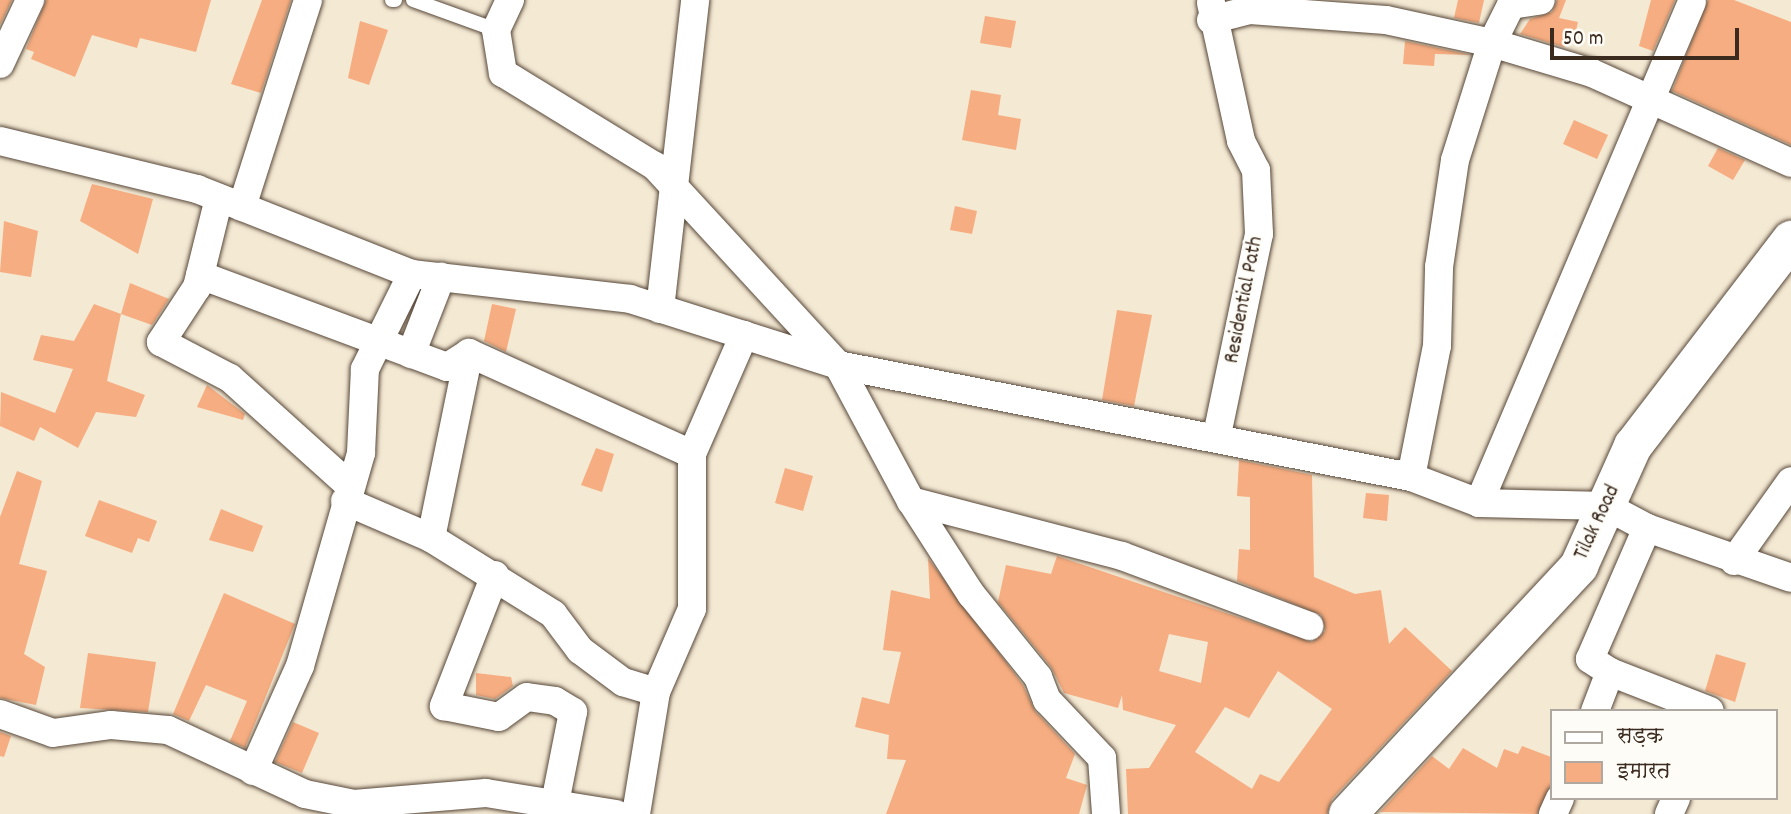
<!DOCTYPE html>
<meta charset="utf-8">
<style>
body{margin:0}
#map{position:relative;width:1791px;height:814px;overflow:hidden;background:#f4e9d3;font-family:Dekko,"Playpen Sans Deva",sans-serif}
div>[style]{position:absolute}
.building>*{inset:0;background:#f6ad81}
.roads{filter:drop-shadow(0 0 2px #574739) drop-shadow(0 0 2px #574739)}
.service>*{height:14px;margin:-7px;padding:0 7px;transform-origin:7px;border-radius:7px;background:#fff}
.minor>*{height:28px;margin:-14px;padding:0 14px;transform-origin:14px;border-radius:14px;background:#fff}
.secondary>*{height:38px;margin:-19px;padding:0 19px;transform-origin:19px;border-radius:19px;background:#fff}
span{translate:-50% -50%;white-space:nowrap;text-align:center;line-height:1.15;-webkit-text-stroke:5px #fdfcf7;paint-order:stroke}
.street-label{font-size:21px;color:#3b2a1e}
.legend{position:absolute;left:1550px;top:709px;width:228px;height:91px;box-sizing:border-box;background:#fdfcf7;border:2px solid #afa8a0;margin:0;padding:9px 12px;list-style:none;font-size:21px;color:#3b2a1e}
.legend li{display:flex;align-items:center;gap:14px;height:35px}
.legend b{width:35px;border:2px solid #afa8a0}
.scale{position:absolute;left:1550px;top:28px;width:189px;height:32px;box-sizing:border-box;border:4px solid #3b2a1e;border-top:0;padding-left:9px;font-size:21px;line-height:24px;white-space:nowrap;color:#3b2a1e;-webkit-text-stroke:5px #fdfcf7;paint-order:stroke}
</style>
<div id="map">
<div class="building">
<div style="clip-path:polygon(0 0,12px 0,0 25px)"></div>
<div style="clip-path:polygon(46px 0,211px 0,196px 52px,140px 38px,137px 48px,92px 35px,75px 77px,31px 59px,34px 52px,26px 49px)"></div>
<div style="clip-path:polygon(262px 0,291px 0,261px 93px,231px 84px)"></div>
<div style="clip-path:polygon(1458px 0,1484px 0,1479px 23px,1454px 18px)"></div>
<div style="clip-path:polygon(1557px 0,1566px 0,1559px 18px,1578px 22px,1573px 43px,1564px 47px,1520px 34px,1530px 19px,1552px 12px)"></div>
<div style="clip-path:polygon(1651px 0,1675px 0,1653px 51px,1639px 46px)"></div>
<div style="clip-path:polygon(1708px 0,1734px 0,1791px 22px,1791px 145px,1672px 91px)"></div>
<div style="clip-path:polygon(985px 16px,1016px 21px,1011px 48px,980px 43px)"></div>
<div style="clip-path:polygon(360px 21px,388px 30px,369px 85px,348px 78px)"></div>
<div style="clip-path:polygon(1405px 41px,1471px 55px,1435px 54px,1434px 66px,1403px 64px)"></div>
<div style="clip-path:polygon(971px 90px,1001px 95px,998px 115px,1021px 119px,1016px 150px,962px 140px)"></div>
<div style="clip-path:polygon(1574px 120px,1608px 135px,1597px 159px,1563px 144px)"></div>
<div style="clip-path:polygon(1718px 148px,1745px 160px,1733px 180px,1708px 166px)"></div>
<div style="clip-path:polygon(92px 184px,153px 199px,138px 254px,80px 221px)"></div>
<div style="clip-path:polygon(955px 206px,977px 211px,972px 234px,950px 230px)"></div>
<div style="clip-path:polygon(4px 221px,38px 231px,31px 277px,0 272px)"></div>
<div style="clip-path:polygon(130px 283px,169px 299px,152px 325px,121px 314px)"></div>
<div style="clip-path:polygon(94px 304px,121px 314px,107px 381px,145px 395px,136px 417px,96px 412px,78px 448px,40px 427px,34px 441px,0 426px,1px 392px,55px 413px,73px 369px,33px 360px,41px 335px,74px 341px)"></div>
<div style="clip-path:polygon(492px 304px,516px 309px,506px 352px,484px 341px)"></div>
<div style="clip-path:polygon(1117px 310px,1152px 315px,1134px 406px,1102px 400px)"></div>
<div style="clip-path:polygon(207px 385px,245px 414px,243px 420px,197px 407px)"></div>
<div style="clip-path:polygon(596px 448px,614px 454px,602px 492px,581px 485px)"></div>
<div style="clip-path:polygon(evenodd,1239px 460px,1312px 475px,1314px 577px,1355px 594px,1381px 590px,1389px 644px,1405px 627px,1452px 671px,1332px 799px,1327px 814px,1128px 814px,1126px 769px,1149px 768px,1176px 725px,1123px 710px,1122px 695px,1118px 708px,1064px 693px,1051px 667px,998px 602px,1006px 565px,1051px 574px,1057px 556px,1312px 642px,1325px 631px,1321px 615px,1237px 581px,1239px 549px,1250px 550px,1250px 497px,1237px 496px,1239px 460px,1169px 634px,1208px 642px,1201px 683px,1159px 671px,1169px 634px,1239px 460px,1278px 671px,1332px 709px,1279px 782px,1260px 774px,1252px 789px,1195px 752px,1225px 707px,1249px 718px,1278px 671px)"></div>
<div style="clip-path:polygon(785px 468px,813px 476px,803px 511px,775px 503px)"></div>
<div style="clip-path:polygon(17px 471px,42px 481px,19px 564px,47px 571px,24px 654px,45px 667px,36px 705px,0 698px,0 517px)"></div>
<div style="clip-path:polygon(1366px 493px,1389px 495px,1387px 521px,1363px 518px)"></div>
<div style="clip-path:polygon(99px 500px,157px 521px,149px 542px,138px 538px,132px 553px,85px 536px)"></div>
<div style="clip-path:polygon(221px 509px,263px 526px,253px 552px,209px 540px)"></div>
<div style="clip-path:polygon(928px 558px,1023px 685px,1035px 711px,1075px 754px,1066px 778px,1087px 785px,1079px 814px,886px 814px,906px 760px,887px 759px,889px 735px,855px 727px,862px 697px,889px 704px,901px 652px,883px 650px,891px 590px,930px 599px)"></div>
<div style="clip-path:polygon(224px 593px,295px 624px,245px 748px,230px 741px,247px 701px,206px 685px,189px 721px,173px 714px)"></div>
<div style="clip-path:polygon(88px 653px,156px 662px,148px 712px,80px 708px)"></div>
<div style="clip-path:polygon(1716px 654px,1746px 663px,1735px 702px,1705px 691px)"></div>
<div style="clip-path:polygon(476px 673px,511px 677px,513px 686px,495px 699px,476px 695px)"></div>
<div style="clip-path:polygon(293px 722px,319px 733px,302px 773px,275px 762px)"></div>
<div style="clip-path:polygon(0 732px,11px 736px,4px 757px,0 756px)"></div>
<div style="clip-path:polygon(1522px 746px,1551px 757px,1551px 784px,1537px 814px,1380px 812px,1432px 756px,1449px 769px,1463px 748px,1497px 768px,1504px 749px,1518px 754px)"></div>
</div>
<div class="roads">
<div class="service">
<div style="left:392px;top:0;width:3px"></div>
<div style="left:413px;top:0;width:88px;rotate:19.9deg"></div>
</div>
<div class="minor">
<div style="left:510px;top:0;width:33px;rotate:115deg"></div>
<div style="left:496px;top:30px;width:44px;rotate:80.8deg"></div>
<div style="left:503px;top:73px;width:178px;rotate:31.5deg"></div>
<div style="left:655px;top:166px;width:270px;rotate:47.4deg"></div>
<div style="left:838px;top:365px;width:154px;rotate:61.8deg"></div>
<div style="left:911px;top:501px;width:111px;rotate:57.2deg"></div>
<div style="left:971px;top:594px;width:107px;rotate:51.1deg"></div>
<div style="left:1038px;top:677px;width:25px;rotate:69deg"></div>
<div style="left:1047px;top:700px;width:80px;rotate:46.5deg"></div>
<div style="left:1102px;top:758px;width:56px;rotate:85.9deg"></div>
<div style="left:1211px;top:3px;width:141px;rotate:77.7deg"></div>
<div style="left:1241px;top:141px;width:33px;rotate:63deg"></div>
<div style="left:1256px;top:170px;width:64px;rotate:87.3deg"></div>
<div style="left:1259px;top:234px;width:209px;rotate:101.8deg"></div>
<div style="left:1211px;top:20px;width:40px;rotate:-14.4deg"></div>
<div style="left:1250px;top:10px;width:136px;rotate:4.2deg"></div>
<div style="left:1386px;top:20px;width:108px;rotate:12.2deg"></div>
<div style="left:1492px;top:43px;width:104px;rotate:16.7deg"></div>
<div style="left:1592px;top:73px;width:218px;rotate:24.3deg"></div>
<div style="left:0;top:64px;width:71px;rotate:-64.9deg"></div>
<div style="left:0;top:141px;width:203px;rotate:13.7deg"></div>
<div style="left:197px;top:189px;width:231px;rotate:21.6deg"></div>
<div style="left:412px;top:274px;width:219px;rotate:6.5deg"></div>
<div style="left:630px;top:299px;width:218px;rotate:17.6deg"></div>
<div style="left:838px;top:365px;width:584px;rotate:11.06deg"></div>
<div style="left:1411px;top:477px;width:73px;rotate:20.9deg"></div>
<div style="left:1479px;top:503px;width:127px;rotate:1.4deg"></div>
<div style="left:1606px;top:506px;width:47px;rotate:28.2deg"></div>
<div style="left:1647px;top:528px;width:152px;rotate:19.1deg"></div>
<div style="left:219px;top:198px;width:92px;rotate:103.9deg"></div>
<div style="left:197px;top:287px;width:66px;rotate:123.2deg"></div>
<div style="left:161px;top:342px;width:78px;rotate:27.6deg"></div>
<div style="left:230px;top:378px;width:161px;rotate:42deg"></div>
<div style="left:242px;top:207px;width:217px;rotate:-72.3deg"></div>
<div style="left:200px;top:275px;width:264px;rotate:20.4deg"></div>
<div style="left:447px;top:367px;width:26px;rotate:-32deg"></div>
<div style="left:469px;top:353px;width:245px;rotate:24.4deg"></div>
<div style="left:692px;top:454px;width:130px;rotate:-66.4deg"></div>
<div style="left:660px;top:309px;width:311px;rotate:-83.5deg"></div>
<div style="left:411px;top:354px;width:83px;rotate:-68.7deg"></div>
<div style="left:1411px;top:477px;width:134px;rotate:-78.8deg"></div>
<div style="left:1437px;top:346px;width:79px;rotate:-88.5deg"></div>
<div style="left:1439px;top:267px;width:108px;rotate:-81.5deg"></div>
<div style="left:1455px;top:160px;width:123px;rotate:-72.5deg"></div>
<div style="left:1492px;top:43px;width:42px;rotate:-63.4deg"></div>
<div style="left:1511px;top:5px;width:30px;rotate:-9deg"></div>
<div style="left:345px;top:501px;width:94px;rotate:23.3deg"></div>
<div style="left:431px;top:538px;width:189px;rotate:-78.4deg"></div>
<div style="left:911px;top:501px;width:218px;rotate:14.6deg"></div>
<div style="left:1122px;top:556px;width:200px;rotate:20.5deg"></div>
<div style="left:1479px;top:503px;width:544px;rotate:-66.97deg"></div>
<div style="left:431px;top:538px;width:144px;rotate:31.9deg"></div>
<div style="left:553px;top:614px;width:45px;rotate:53.1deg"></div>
<div style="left:580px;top:650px;width:54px;rotate:36.7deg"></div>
<div style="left:623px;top:682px;width:34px;rotate:17deg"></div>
<div style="left:1734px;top:561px;width:98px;rotate:-54.5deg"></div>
<div style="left:495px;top:575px;width:141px;rotate:111.3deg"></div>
<div style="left:444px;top:706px;width:56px;rotate:11.3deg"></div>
<div style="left:499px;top:717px;width:34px;rotate:-36deg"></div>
<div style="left:527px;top:697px;width:28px;rotate:8deg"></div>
<div style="left:555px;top:701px;width:21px;rotate:31deg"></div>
<div style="left:573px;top:712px;width:93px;rotate:101.2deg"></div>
<div style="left:1610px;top:672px;width:107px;rotate:21.3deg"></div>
<div style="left:1595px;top:711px;width:42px;rotate:-69deg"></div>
<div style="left:1610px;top:672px;width:24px;rotate:-147deg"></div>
<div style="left:1590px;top:659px;width:143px;rotate:-66.5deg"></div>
<div style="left:0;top:714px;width:56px;rotate:19.7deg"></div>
<div style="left:53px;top:733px;width:59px;rotate:-7.9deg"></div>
<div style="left:111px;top:725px;width:57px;rotate:5deg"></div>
<div style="left:168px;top:730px;width:151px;rotate:25deg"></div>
<div style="left:305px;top:794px;width:50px;rotate:11.5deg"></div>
<div style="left:354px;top:804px;width:132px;rotate:-4.8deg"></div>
<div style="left:486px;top:793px;width:132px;rotate:9.2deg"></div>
<div style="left:253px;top:771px;width:115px;rotate:-65.9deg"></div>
<div style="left:300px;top:666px;width:222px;rotate:-74deg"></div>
<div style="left:361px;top:453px;width:84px;rotate:-87.3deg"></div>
<div style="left:365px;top:369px;width:106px;rotate:-63.7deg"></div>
<div style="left:636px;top:814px;width:124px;rotate:-80.7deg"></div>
<div style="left:656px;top:692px;width:90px;rotate:-66.6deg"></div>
<div style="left:692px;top:609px;width:155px;rotate:-90deg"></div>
<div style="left:1553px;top:814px;width:17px;rotate:-66deg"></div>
<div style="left:1669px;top:814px;width:17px;rotate:-66deg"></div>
</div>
<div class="secondary">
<div style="left:1348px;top:814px;width:339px;rotate:-47deg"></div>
<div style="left:1579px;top:566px;width:132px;rotate:-65.8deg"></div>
<div style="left:1633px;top:446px;width:260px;rotate:-52.5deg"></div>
</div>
</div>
<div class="street-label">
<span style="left:1245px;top:300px;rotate:-79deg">Residential Path</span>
<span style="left:1598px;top:523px;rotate:-65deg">Tilak Road</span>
</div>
<ul class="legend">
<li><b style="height:9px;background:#fff"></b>सड़क</li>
<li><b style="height:19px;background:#f6ad81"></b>इमारत</li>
</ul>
<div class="scale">50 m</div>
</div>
